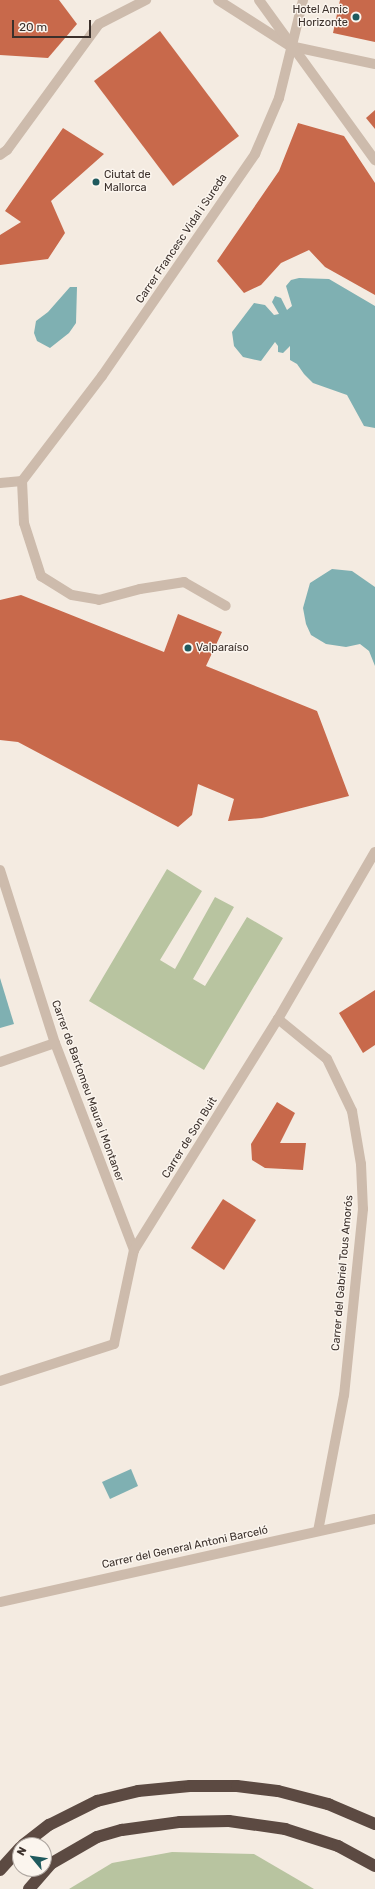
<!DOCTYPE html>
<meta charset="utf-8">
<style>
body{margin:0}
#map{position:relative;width:375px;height:1889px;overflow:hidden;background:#f4ebe1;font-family:Rubik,sans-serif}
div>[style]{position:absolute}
.green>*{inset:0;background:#b8c4a0}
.water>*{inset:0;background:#7fb0b2}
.building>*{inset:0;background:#c8694b}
.minor>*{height:10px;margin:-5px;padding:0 5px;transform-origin:5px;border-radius:5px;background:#cdbbac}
.highway>*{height:12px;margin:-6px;padding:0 6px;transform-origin:6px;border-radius:6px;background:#5c4a42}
.dots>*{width:11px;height:11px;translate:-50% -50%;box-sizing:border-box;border:2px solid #fbf5ee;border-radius:50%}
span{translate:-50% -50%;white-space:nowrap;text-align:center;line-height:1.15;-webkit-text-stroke:3px #fbf5ee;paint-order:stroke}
.poi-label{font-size:11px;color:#3b302b}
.right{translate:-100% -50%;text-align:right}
.left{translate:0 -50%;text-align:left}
.street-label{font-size:11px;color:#3b302b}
.north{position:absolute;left:12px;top:1837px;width:40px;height:40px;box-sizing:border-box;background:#fbf5ee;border:1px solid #aea6a0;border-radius:50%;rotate:299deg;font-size:11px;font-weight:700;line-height:16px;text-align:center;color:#3b302b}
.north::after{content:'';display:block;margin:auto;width:14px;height:18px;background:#1f5a5e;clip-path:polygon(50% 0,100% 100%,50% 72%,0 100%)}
.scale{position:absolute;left:12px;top:20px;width:79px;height:18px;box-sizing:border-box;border:2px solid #3b302b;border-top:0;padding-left:5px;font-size:12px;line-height:14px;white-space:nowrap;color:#3b302b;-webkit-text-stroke:3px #fbf5ee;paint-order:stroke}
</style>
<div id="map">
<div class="green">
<div style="clip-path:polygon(167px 869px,202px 891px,160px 960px,175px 969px,215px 897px,234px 907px,193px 979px,205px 986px,247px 917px,283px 938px,204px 1070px,89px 1001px)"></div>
<div style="clip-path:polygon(172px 1852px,254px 1854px,314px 1889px,69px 1889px,112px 1863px)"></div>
</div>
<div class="water">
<div style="clip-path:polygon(299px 278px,329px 279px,375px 306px,375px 428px,364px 426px,347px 395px,313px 383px,304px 374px,297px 364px,290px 360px,290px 346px,283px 353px,278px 352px,278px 346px,275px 342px,261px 361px,243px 357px,234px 346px,232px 332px,254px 303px,265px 305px,274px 315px,279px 314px,272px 302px,275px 296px,281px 298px,287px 310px,292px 306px,286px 286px,291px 280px)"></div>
<div style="clip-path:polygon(70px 287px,77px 287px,76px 323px,69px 333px,50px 348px,37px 341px,34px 333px,36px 321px,48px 312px)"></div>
<div style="clip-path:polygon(332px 569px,352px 571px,375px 587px,375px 666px,369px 651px,360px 644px,346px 647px,326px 644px,311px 635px,306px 624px,303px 608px,310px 583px)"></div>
<div style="clip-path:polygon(0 978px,14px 1024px,0 1028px)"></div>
<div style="clip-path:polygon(131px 1469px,138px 1486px,110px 1499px,102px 1482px)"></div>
</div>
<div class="building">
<div style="clip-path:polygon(0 0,59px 0,77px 24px,48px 58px,0 55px)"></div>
<div style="clip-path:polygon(340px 0,375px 0,375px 42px,333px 33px)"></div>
<div style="clip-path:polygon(160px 31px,239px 136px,173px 186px,94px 81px)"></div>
<div style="clip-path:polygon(375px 110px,375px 129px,366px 118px)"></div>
<div style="clip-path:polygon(298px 123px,344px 136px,375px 183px,375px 295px,325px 267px,309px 250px,281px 263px,261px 285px,244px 293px,217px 261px,279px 171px)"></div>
<div style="clip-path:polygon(63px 128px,104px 154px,51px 201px,65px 233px,48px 259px,0 265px,0 235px,21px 222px,5px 211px)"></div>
<div style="clip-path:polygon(21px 595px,164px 652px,178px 614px,222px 632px,206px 666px,317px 711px,349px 796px,262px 818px,228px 821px,234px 799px,198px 784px,192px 815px,178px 827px,18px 742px,0 740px,0 600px)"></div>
<div style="clip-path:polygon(375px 990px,375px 1045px,363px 1053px,339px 1013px)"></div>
<div style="clip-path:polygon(277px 1102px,295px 1113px,280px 1143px,306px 1143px,303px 1170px,265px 1168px,252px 1160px,251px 1144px)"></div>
<div style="clip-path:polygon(223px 1199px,256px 1220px,224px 1270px,191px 1248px)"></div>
</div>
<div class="minor">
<div style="left:218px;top:0;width:85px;rotate:32.6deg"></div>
<div style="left:290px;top:46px;width:87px;rotate:12deg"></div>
<div style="left:259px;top:0;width:198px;rotate:54.1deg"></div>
<div style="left:0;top:155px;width:9px;rotate:-36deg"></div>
<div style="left:7px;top:150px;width:156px;rotate:-53.9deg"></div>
<div style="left:99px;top:24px;width:53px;rotate:-27.1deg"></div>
<div style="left:22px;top:481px;width:42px;rotate:87.3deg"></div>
<div style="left:24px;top:523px;width:56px;rotate:72.2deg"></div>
<div style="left:41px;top:576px;width:36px;rotate:32deg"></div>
<div style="left:72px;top:595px;width:27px;rotate:10deg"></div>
<div style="left:99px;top:600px;width:42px;rotate:-15deg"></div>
<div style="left:140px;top:589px;width:45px;rotate:-9deg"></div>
<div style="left:184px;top:582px;width:48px;rotate:29.7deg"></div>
<div style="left:0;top:483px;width:22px;rotate:-5deg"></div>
<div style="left:22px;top:481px;width:132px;rotate:-52.7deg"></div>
<div style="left:102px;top:376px;width:270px;rotate:-55.4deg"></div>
<div style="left:255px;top:154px;width:61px;rotate:-66.8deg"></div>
<div style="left:279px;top:98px;width:101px;rotate:-76.2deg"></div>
<div style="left:0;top:870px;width:182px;rotate:72.4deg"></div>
<div style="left:55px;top:1043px;width:222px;rotate:69.1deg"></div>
<div style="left:278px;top:1019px;width:63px;rotate:39.2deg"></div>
<div style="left:327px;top:1059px;width:58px;rotate:64.3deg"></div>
<div style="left:352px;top:1111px;width:54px;rotate:80.4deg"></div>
<div style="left:361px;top:1164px;width:45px;rotate:87.5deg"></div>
<div style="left:363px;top:1209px;width:187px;rotate:95.8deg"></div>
<div style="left:344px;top:1395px;width:138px;rotate:100.8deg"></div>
<div style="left:0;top:1062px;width:58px;rotate:-19.1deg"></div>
<div style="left:0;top:1381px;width:120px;rotate:-18deg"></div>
<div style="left:114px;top:1344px;width:96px;rotate:-78deg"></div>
<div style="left:134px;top:1250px;width:272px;rotate:-58.1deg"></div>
<div style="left:278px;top:1019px;width:193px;rotate:-59.9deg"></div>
<div style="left:0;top:1602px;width:384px;rotate:-12.5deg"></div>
</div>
<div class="highway">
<div style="left:23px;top:1845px;width:33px;rotate:-38deg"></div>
<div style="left:49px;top:1825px;width:54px;rotate:-26.6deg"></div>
<div style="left:97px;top:1801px;width:42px;rotate:-13.7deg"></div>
<div style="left:138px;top:1791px;width:52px;rotate:-5.5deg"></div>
<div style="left:190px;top:1786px;width:47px"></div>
<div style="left:237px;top:1786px;width:41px;rotate:7deg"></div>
<div style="left:278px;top:1791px;width:52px;rotate:14.6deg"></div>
<div style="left:328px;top:1804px;width:51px;rotate:23.1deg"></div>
<div style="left:0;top:1870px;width:30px;rotate:-48deg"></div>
<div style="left:29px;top:1889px;width:35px;rotate:-49deg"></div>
<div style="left:52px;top:1863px;width:52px;rotate:-30deg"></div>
<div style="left:97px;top:1837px;width:26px;rotate:-16deg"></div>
<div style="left:122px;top:1830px;width:59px;rotate:-7.9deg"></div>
<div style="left:180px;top:1822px;width:49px;rotate:-1.2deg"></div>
<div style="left:229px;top:1821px;width:57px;rotate:8.1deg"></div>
<div style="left:285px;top:1829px;width:56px;rotate:17.8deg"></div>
<div style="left:338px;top:1846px;width:42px;rotate:28.4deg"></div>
</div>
<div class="dots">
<div style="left:356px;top:17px;background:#1f5a5e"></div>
<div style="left:96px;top:182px;background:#1f5a5e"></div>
<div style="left:188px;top:648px;background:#1f5a5e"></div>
</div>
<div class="poi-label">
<span class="right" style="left:348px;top:17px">Hotel Amic<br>Horizonte</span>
<span class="left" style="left:104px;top:182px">Ciutat de<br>Mallorca</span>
<span class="left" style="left:196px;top:648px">Valparaíso</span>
</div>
<div class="street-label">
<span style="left:182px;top:239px;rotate:-56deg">Carrer Francesc Vidal i Sureda</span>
<span style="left:87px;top:1091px;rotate:70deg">Carrer de Bartomeu Maura i Montaner</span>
<span style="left:190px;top:1138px;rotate:-58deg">Carrer de Son Buit</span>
<span style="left:343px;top:1273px;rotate:-85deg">Carrer del Gabriel Tous Amorós</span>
<span style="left:185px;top:1548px;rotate:-12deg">Carrer del General Antoni Barceló</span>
</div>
<div class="north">N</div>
<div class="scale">20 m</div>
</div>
